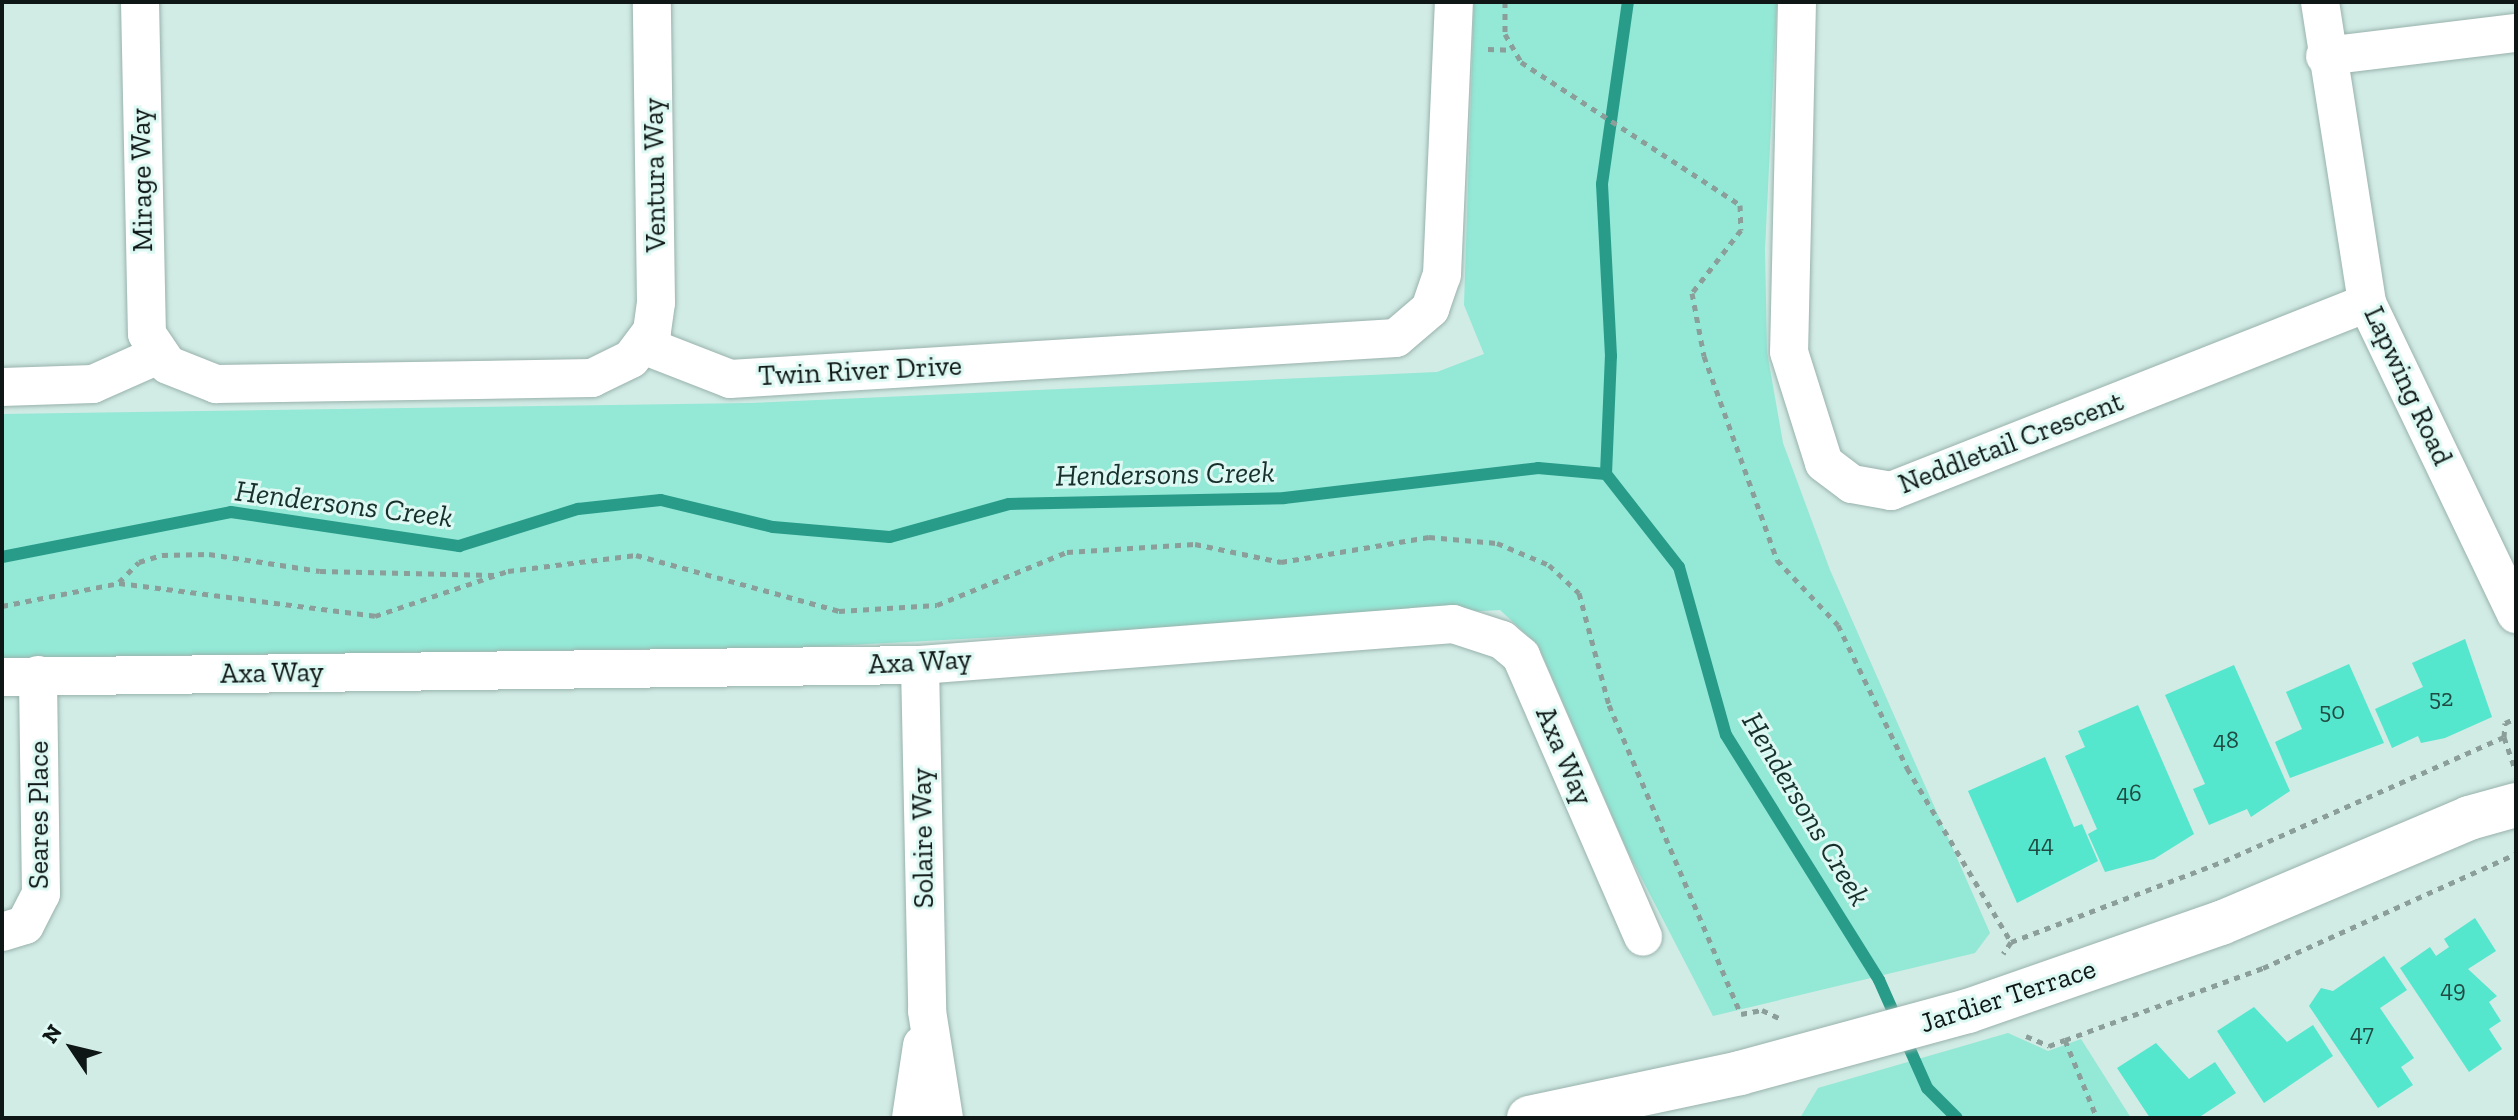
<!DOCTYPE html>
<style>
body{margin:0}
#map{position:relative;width:2518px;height:1120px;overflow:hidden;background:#d1ebe5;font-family:"Zilla Slab",serif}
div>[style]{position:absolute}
.green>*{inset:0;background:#93e8d6}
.stream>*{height:12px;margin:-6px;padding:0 6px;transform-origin:6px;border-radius:6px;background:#289b89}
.building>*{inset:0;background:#55e6ce}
.path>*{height:5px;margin-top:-2.5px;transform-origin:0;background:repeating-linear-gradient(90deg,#8b9e9a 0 6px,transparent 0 12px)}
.roads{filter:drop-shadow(0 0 2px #99b2ac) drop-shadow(0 0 2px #99b2ac)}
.street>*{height:38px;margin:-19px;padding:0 19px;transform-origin:19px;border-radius:19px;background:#fff}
.secondary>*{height:44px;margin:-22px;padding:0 22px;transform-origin:22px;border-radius:22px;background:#fff}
span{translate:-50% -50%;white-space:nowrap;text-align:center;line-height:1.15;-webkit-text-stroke:6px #def9f3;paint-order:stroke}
.number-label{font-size:24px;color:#204b43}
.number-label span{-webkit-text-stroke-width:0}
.street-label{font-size:28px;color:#0e1715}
.water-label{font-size:30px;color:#18302c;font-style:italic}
.frame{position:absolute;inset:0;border:4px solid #0e1715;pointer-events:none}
.north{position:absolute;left:32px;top:1008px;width:80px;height:80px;-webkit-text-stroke:6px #def9f3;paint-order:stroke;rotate:305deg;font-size:22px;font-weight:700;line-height:32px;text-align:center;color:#0e1715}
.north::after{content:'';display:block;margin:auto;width:28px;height:36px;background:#0e1715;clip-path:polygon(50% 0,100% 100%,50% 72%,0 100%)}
</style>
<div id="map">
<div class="green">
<div style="clip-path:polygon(1474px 2px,1777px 2px,1765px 249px,1767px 352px,1783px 443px,1830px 570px,1990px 933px,1975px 953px,1713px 1016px,1628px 852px,1538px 645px,1500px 610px,813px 647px,2px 658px,2px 414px,751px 403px,1437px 372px,1484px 354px,1464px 305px)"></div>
<div style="clip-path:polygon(2008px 1033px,2048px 1051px,2081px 1039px,2131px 1118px,1800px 1118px,1818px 1088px)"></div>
</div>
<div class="stream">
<div style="left:1606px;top:474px;width:118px;rotate:-87.6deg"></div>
<div style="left:1611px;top:356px;width:172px;rotate:-93deg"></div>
<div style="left:1602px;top:184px;width:184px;rotate:-81.9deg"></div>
<div style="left:2px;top:557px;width:233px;rotate:-11.1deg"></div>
<div style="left:231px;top:512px;width:231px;rotate:8.5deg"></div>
<div style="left:459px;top:546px;width:125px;rotate:-17.3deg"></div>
<div style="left:578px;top:509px;width:83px;rotate:-6.2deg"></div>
<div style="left:661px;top:500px;width:115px;rotate:13.6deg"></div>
<div style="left:773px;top:527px;width:117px;rotate:4.9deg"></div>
<div style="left:890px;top:537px;width:123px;rotate:-15.5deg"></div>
<div style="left:1009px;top:504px;width:275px;rotate:-1.2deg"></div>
<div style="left:1284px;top:498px;width:256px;rotate:-6.7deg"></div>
<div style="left:1538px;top:468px;width:68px;rotate:5deg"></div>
<div style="left:1606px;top:474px;width:118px;rotate:51.9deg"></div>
<div style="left:1679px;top:567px;width:174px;rotate:74.4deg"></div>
<div style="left:1726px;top:735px;width:289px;rotate:58deg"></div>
<div style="left:1879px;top:980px;width:118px;rotate:66deg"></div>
<div style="left:1927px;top:1088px;width:42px;rotate:45deg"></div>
</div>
<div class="building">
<div style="clip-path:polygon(2465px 639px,2492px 717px,2445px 738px,2421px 743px,2418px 736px,2392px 748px,2375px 709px,2423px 687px,2412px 663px)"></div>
<div style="clip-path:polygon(2349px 664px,2384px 743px,2290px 778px,2275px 742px,2302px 729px,2286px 692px)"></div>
<div style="clip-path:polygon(2234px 665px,2290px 791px,2251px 817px,2247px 809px,2209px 825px,2193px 789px,2205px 784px,2165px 695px)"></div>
<div style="clip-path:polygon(2138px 705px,2194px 834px,2154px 859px,2105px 872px,2088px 834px,2097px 829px,2065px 756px,2085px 747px,2078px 731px)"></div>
<div style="clip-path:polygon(2045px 757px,2074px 827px,2082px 824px,2098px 861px,2017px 903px,1968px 791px)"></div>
<div style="clip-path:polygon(2475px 918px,2496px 951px,2468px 969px,2497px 996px,2489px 1002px,2501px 1021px,2489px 1029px,2502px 1049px,2469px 1072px,2400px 968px,2430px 947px,2436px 956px,2449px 947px,2444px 939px)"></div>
<div style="clip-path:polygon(2384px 956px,2407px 990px,2380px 1008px,2414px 1058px,2401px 1067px,2413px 1085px,2378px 1108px,2309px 1006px,2321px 988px,2333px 991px)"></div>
<div style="clip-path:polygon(2254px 1007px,2287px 1042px,2313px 1025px,2333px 1056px,2264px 1103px,2217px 1031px)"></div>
<div style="clip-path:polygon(2156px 1043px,2189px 1079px,2215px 1062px,2236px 1093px,2198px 1118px,2150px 1118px,2117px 1068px)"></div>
</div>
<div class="path">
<div style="left:1505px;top:2px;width:32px;rotate:90deg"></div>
<div style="left:1505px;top:34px;width:32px;rotate:60deg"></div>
<div style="left:1521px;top:62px;width:262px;rotate:33.1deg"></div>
<div style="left:1740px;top:205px;width:25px;rotate:88deg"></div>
<div style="left:1741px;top:230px;width:80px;rotate:127.9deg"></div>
<div style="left:1692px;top:293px;width:64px;rotate:79.2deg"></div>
<div style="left:1704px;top:356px;width:217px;rotate:70.3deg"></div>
<div style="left:1777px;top:560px;width:89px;rotate:46.8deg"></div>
<div style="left:1838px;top:625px;width:159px;rotate:64.2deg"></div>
<div style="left:1907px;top:768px;width:203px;rotate:59.1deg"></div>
<div style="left:2011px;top:942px;width:14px;rotate:124deg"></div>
<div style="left:1488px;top:49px;width:23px;rotate:2deg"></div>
<div style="left:119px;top:582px;width:28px;rotate:-45deg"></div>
<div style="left:139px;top:562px;width:24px;rotate:-17deg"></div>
<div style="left:162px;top:555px;width:47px;rotate:-1.2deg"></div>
<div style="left:209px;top:554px;width:112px;rotate:8.7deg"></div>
<div style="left:320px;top:571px;width:174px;rotate:1.3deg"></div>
<div style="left:2px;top:606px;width:119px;rotate:-11.1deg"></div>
<div style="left:119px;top:583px;width:258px;rotate:7.3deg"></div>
<div style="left:375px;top:616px;width:140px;rotate:-18.7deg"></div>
<div style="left:508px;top:571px;width:129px;rotate:-7.1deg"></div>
<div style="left:636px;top:555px;width:211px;rotate:15.4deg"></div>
<div style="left:839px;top:611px;width:98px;rotate:-3.5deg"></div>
<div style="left:937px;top:605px;width:140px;rotate:-22.2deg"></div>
<div style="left:1067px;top:552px;width:128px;rotate:-3.6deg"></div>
<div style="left:1195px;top:544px;width:88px;rotate:11.8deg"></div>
<div style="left:1281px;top:562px;width:150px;rotate:-9.6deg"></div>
<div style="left:1429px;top:537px;width:68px;rotate:5deg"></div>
<div style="left:1497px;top:543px;width:56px;rotate:22.9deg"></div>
<div style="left:1549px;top:565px;width:41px;rotate:43deg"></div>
<div style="left:1579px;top:593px;width:116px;rotate:75deg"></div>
<div style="left:1609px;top:705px;width:336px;rotate:66.9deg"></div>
<div style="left:1741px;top:1014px;width:21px;rotate:-11deg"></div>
<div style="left:1762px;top:1010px;width:21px;rotate:25deg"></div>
<div style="left:2504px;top:737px;width:31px;rotate:71deg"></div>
<div style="left:2011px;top:942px;width:228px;rotate:-20.8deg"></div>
<div style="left:2224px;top:861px;width:306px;rotate:-23.9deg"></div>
<div style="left:2504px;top:737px;width:14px;rotate:-86deg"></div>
<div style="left:2505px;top:723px;width:12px;rotate:-24deg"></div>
<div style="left:2026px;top:1036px;width:25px;rotate:23deg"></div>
<div style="left:2049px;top:1046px;width:17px;rotate:-21deg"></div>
<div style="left:2065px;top:1040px;width:84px;rotate:67.7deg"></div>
<div style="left:2065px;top:1040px;width:211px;rotate:-20deg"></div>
<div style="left:2263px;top:968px;width:277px;rotate:-24.3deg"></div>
</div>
<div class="roads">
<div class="street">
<div style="left:140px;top:2px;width:332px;rotate:88.8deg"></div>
<div style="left:147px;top:334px;width:37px;rotate:56deg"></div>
<div style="left:168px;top:365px;width:52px;rotate:21.6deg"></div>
<div style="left:216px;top:384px;width:376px;rotate:-0.9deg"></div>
<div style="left:592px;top:378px;width:43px;rotate:-26deg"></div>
<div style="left:631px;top:359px;width:35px;rotate:-53deg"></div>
<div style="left:652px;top:331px;width:28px;rotate:-82deg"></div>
<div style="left:656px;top:303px;width:301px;rotate:-90.8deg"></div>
<div style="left:1797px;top:2px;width:350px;rotate:91.3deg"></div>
<div style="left:1789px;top:352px;width:116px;rotate:72.5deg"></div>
<div style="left:1824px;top:463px;width:35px;rotate:37deg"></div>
<div style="left:1852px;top:484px;width:40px;rotate:10deg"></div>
<div style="left:1891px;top:491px;width:512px;rotate:-21.55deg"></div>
<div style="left:2320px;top:2px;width:305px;rotate:81.1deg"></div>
<div style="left:2367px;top:303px;width:345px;rotate:64.4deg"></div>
<div style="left:2325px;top:56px;width:192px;rotate:-6.9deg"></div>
<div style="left:643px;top:345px;width:93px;rotate:21.3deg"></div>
<div style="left:730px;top:379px;width:667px;rotate:-3.52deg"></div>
<div style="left:1396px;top:338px;width:45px;rotate:-40.5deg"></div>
<div style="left:1430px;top:309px;width:36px;rotate:-71deg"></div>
<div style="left:1442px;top:275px;width:273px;rotate:-87.5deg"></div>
<div style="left:2px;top:387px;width:91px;rotate:-1.9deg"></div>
<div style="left:93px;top:384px;width:71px;rotate:-24deg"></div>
<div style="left:920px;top:665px;width:346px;rotate:88.8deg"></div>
<div style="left:927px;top:1011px;width:108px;rotate:81deg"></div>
<div style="left:2px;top:677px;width:918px;rotate:-0.75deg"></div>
<div style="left:920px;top:665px;width:535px;rotate:-4.4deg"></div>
<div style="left:1453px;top:624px;width:52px;rotate:18.1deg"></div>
<div style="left:1502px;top:640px;width:25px;rotate:40deg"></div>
<div style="left:1521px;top:656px;width:306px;rotate:66.5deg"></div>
<div style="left:2px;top:932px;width:24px;rotate:-17deg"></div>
<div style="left:25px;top:925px;width:35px;rotate:-63deg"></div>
<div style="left:41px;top:894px;width:219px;rotate:-90.8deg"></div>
<div style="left:911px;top:1118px;width:74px;rotate:-81.4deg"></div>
</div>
<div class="secondary">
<div style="left:1529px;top:1118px;width:216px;rotate:-12deg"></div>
<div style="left:1740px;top:1073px;width:236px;rotate:-15.2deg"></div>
<div style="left:1968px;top:1011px;width:268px;rotate:-19.2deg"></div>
<div style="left:2221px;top:923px;width:269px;rotate:-22.9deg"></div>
<div style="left:2469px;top:818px;width:49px;rotate:-15.5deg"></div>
</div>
</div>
<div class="number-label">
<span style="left:2441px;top:698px">52</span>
<span style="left:2332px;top:711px">50</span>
<span style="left:2226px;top:740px">48</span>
<span style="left:2129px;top:793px">46</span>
<span style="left:2041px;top:844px">44</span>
<span style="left:2453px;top:989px">49</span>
<span style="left:2362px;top:1033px">47</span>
</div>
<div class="street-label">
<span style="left:655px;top:175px;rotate:-91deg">Ventura Way</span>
<span style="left:142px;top:180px;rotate:-91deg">Mirage Way</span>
<span style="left:860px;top:371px;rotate:-3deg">Twin River Drive</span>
<span style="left:2408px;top:386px;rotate:65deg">Lapwing Road</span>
<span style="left:2011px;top:443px;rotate:-21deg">Neddletail Crescent</span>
<span style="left:920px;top:662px;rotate:-3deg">Axa Way</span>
<span style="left:272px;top:673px;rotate:-1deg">Axa Way</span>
<span style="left:1564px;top:756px;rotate:67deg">Axa Way</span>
<span style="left:39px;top:815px;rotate:-90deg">Seares Place</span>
<span style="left:923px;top:838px;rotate:-91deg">Solaire Way</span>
<span style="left:2008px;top:996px;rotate:-18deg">Jardier Terrace</span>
</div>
<div class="water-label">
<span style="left:1165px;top:474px;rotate:-1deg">Hendersons Creek</span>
<span style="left:344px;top:504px;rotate:7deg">Hendersons Creek</span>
<span style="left:1806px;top:809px;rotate:59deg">Hendersons Creek</span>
</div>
<div class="frame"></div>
<div class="north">N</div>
</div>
